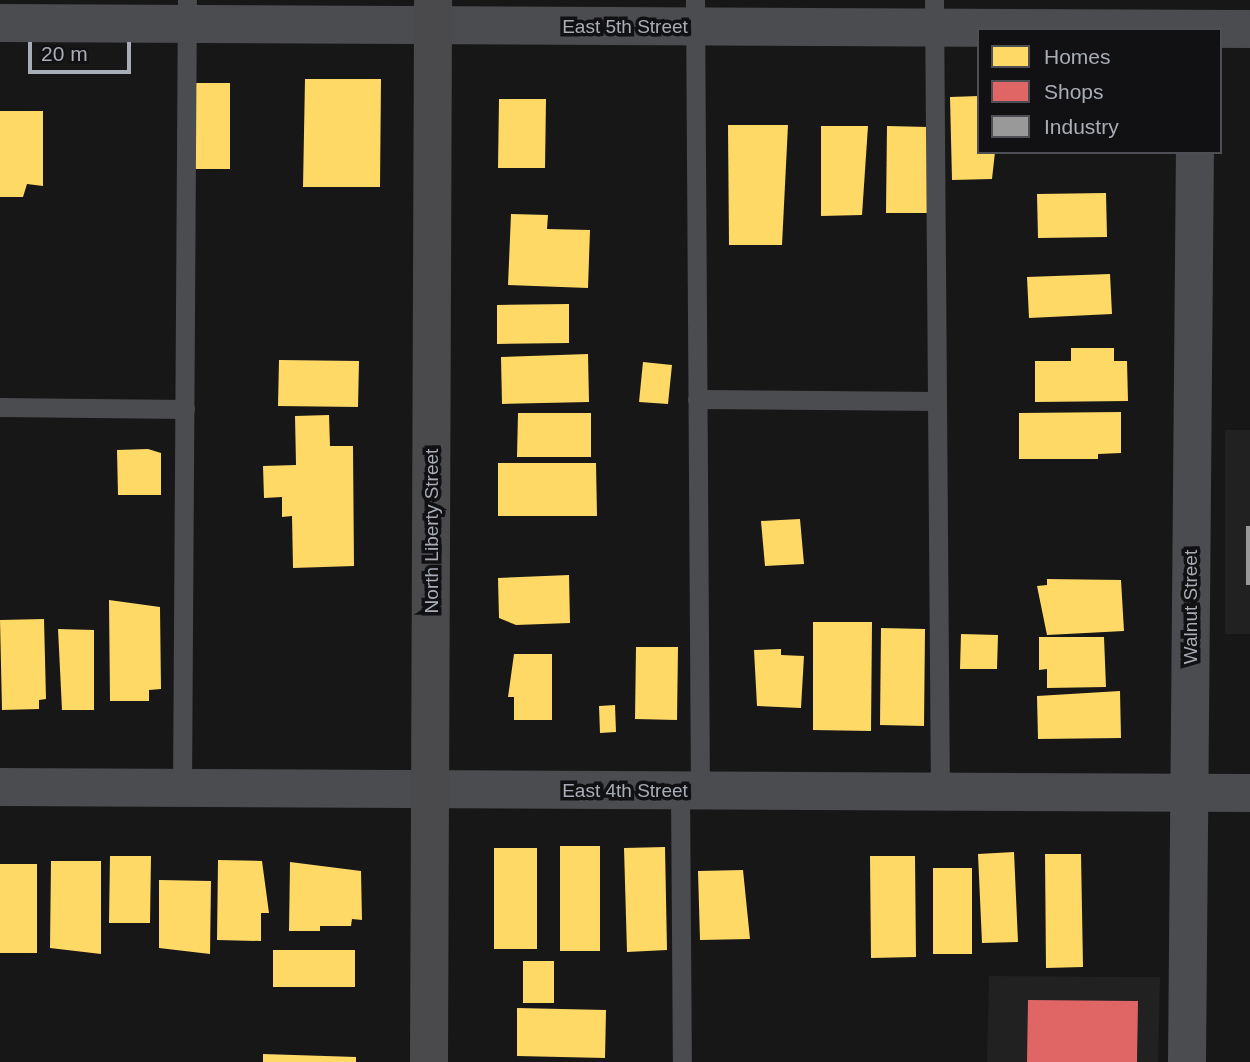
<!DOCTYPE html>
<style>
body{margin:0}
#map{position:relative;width:1250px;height:1062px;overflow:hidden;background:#171717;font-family:Helvetica,sans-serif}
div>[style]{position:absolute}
.built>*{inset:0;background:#212122}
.homes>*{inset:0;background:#ffd966}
.shops>*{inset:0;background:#e06666}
.industry>*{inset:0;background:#999}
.lane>*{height:19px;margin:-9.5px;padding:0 9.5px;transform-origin:9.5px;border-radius:9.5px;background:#4b4c4f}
.street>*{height:38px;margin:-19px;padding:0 19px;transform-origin:19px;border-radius:19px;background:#4b4c4f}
.secondary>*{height:38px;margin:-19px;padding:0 19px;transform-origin:19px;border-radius:19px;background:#4a4a4d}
span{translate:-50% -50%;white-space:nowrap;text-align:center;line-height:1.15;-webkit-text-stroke:7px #111113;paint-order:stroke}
.street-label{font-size:19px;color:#a9adb6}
.legend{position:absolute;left:977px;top:28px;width:245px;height:126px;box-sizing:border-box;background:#111113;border:2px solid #4e4f54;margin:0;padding:9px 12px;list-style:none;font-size:21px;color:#a9adb6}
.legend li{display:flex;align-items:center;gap:14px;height:35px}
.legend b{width:35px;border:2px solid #4e4f54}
.scale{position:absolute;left:28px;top:42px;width:103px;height:32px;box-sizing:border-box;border:4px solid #a9adb6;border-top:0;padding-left:9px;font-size:21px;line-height:24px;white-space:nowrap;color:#a9adb6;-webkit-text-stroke:5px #111113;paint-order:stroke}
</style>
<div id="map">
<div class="built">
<div style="clip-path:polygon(1225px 430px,1250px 430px,1250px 634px,1225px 634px)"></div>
<div style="clip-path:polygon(989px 976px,1160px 977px,1158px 1062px,987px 1062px)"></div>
</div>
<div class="homes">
<div style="clip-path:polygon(305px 79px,381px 79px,380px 187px,303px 187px)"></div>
<div style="clip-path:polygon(194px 83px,230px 83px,230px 169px,193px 169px)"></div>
<div style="clip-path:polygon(979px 96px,979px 152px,995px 152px,992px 179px,952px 180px,950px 97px)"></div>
<div style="clip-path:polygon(499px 99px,546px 99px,545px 168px,498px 168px)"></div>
<div style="clip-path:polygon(0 111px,43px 111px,43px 186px,27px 184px,23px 197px,0 197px)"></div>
<div style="clip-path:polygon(728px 125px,788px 125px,782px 245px,729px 245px)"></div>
<div style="clip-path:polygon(821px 126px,868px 126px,862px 215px,821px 216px)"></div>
<div style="clip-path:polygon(887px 126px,928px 127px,927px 213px,886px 213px)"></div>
<div style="clip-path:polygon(1106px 193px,1107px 237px,1038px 238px,1037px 194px)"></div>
<div style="clip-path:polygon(511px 214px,548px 215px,547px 229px,590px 230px,588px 288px,508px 285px)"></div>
<div style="clip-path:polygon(1110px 274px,1112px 314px,1029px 318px,1027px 277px)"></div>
<div style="clip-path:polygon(569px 304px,569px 343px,497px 344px,497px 305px)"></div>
<div style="clip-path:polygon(1071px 348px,1114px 348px,1114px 361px,1127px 361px,1128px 401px,1035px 402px,1035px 361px,1071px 361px)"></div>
<div style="clip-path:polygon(588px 354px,589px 402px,502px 404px,501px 357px)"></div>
<div style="clip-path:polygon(279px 360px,359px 361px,358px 407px,278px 406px)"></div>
<div style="clip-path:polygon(643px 362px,672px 365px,668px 404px,639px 402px)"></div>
<div style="clip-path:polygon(1121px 412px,1121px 453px,1098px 454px,1098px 459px,1019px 459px,1019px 413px)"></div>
<div style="clip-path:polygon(518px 413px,591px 413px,591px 457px,517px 457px)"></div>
<div style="clip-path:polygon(329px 415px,330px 446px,353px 446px,354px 566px,293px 568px,292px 516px,282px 517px,282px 497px,264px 498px,263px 466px,296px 465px,295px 416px)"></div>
<div style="clip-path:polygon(148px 449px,161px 453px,161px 495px,118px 495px,117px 450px)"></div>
<div style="clip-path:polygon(498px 463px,596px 463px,597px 516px,498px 516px)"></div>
<div style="clip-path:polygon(800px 519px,804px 564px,765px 566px,761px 521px)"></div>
<div style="clip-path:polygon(569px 575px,570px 623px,516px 625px,499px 618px,498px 578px)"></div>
<div style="clip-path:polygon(1047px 579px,1121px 580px,1124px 631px,1047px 635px,1037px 586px,1047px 585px)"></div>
<div style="clip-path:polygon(109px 600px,160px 607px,161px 689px,149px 690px,149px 701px,110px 701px)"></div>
<div style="clip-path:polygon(44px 619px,46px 699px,39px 700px,39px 709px,2px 710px,0 620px)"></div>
<div style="clip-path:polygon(813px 622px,872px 622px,871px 731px,813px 730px)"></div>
<div style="clip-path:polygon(881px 628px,925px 629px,924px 726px,880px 725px)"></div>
<div style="clip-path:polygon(58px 629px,94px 630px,94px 710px,62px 710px)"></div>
<div style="clip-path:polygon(961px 634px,998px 635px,997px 669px,960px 669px)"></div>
<div style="clip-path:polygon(1039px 637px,1104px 637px,1106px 687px,1047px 688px,1047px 669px,1039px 670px)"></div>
<div style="clip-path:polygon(636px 647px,678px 647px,677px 720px,635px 719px)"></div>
<div style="clip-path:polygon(781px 649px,781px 655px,804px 656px,801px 708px,757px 706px,754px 650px)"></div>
<div style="clip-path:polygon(514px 654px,552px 654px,552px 720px,514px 720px,514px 697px,508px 697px)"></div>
<div style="clip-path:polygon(1120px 691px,1121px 738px,1038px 739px,1037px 696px)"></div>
<div style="clip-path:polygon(615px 705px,616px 732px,600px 733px,599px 706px)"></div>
<div style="clip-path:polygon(560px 846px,600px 846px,600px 951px,560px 951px)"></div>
<div style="clip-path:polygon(665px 847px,667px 950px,627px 952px,624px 848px)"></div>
<div style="clip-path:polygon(494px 848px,537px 848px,537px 949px,494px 949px)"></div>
<div style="clip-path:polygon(1014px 852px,1018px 942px,982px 943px,978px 854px)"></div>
<div style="clip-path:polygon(1045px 854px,1081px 854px,1083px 967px,1046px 968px)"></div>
<div style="clip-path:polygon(110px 856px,151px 856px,150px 923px,109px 923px)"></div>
<div style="clip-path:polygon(870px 856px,915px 856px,916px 957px,871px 958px)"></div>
<div style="clip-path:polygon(218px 860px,262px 861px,269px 913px,261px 913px,261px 941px,217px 940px)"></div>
<div style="clip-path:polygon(51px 861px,101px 861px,101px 954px,50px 948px)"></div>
<div style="clip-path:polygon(290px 862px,361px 871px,362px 920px,352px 919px,351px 926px,320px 926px,320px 931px,289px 931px)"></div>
<div style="clip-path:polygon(0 864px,37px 864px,37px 953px,0 953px)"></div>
<div style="clip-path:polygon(933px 868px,972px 868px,972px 954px,933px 954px)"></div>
<div style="clip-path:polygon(743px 870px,750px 939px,700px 940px,698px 871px)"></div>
<div style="clip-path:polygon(159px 880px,211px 881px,210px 954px,159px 948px)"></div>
<div style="clip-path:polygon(273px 950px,355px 950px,355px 987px,273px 987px)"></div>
<div style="clip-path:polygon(523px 961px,554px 961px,554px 1003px,523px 1003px)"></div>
<div style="clip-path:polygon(517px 1008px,606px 1010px,605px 1058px,517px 1056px)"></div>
<div style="clip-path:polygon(263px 1054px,356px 1057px,356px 1062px,263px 1062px)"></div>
</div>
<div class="shops">
<div style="clip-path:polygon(1028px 1000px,1138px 1001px,1137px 1062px,1027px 1062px)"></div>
</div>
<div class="industry">
<div style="clip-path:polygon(1246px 526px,1250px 526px,1250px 585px,1246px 585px)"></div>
</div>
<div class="lane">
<div style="left:695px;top:0;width:791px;rotate:89.64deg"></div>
<div style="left:934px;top:0;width:791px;rotate:89.57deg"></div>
<div style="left:697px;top:399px;width:240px;rotate:0.5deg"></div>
<div style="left:0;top:407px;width:185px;rotate:0.6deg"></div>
<div style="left:182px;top:788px;width:788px;rotate:-89.64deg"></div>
<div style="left:680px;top:791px;width:271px;rotate:89.6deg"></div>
</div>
<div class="street">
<div style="left:0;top:23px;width:1250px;rotate:0.28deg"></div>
<div style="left:0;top:787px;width:1250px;rotate:0.28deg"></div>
<div style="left:1187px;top:1062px;width:910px;rotate:-89.5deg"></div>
</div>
<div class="secondary">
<div style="left:429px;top:1062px;width:1062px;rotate:-89.78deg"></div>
</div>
<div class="street-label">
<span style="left:625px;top:27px">East 5th Street</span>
<span style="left:432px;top:531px;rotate:-90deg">North Liberty Street</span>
<span style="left:1191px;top:607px;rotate:-90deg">Walnut Street</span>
<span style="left:625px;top:791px">East 4th Street</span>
</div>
<ul class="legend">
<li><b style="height:19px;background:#ffd966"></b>Homes</li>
<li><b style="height:19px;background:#e06666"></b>Shops</li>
<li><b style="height:19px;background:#999"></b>Industry</li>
</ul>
<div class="scale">20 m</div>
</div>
